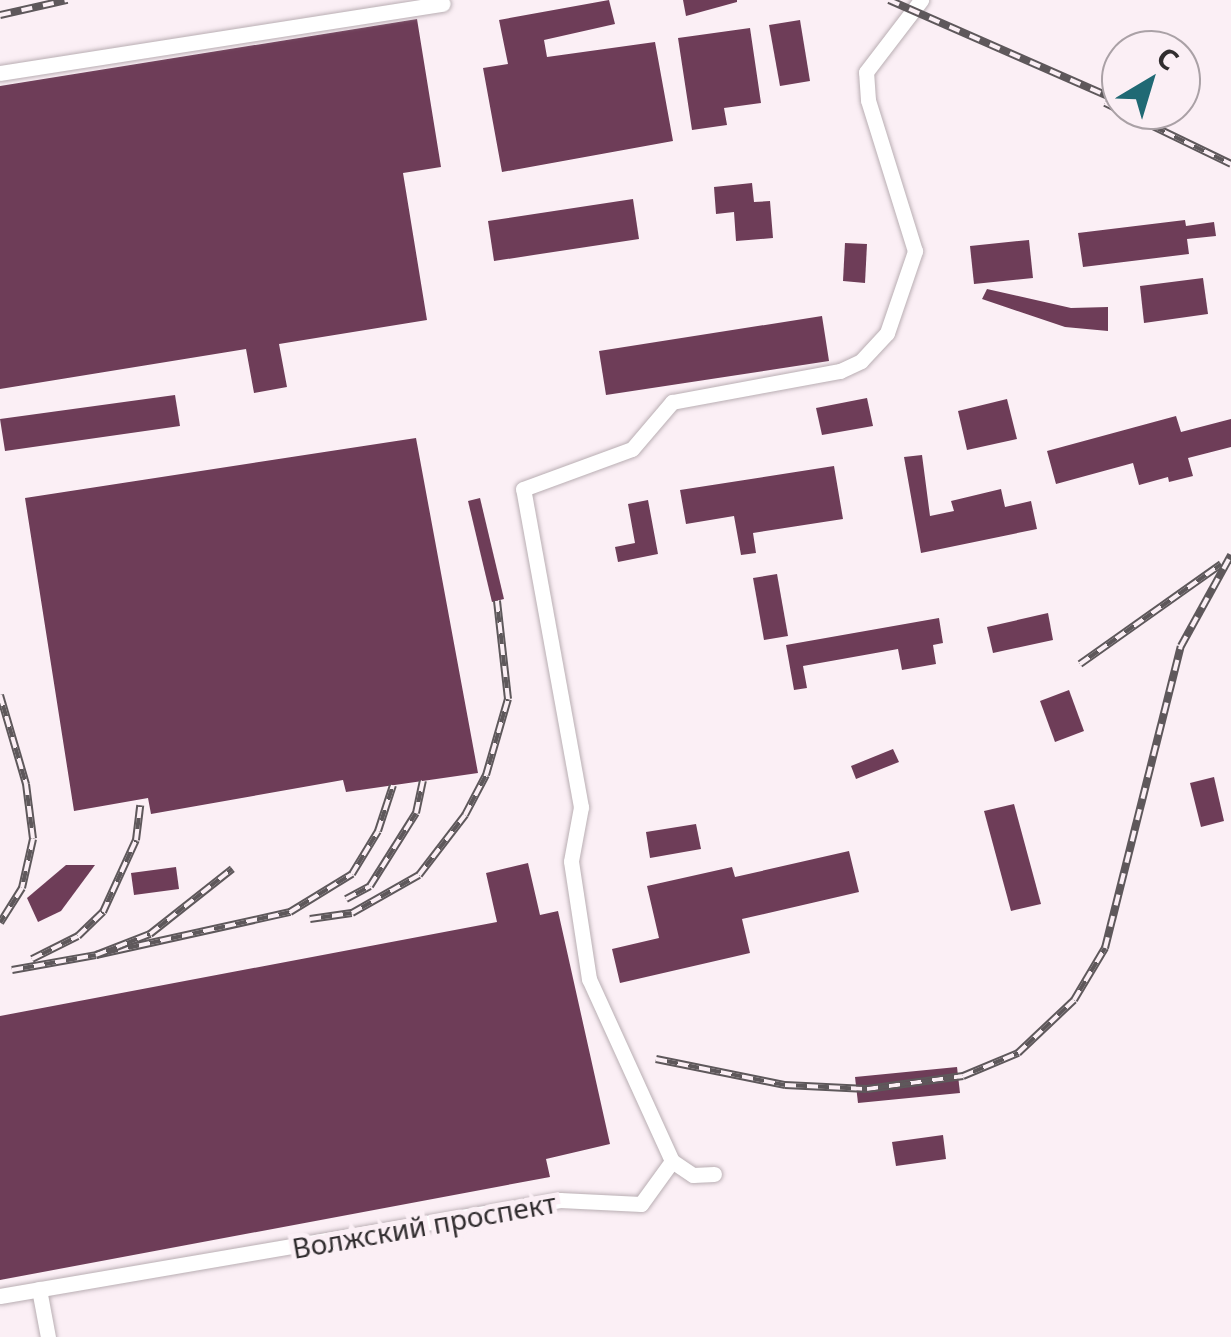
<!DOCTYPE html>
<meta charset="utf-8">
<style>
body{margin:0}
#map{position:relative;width:1231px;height:1337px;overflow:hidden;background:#fbeff5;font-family:"Noto Sans",sans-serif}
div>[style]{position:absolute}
.building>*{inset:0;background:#6e3d58}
.roads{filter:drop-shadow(0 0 2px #b9aeb3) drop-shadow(0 0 2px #b9aeb3)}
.street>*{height:15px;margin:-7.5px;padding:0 7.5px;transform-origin:7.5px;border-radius:7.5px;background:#fff}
.rail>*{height:8px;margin-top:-4px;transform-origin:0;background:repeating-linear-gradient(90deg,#fbeff5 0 11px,#5e585b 0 22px);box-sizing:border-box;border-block:2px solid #5e585b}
span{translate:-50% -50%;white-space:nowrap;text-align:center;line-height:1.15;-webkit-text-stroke:10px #fbeff5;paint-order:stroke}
.street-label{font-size:28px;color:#312d2f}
.north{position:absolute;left:1101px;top:30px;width:100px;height:100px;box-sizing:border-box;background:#fbeff5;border:2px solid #aaa1a6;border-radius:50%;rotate:38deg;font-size:28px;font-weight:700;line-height:40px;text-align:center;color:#312d2f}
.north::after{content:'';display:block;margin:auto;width:35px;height:45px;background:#206974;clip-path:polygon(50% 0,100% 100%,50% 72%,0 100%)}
</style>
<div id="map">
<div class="building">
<div style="clip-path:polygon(609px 0,615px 24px,544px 40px,547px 57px,655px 42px,673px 141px,502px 172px,483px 68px,508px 64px,499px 20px)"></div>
<div style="clip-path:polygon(683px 0,737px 0,737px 2px,686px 16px)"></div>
<div style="clip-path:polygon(417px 19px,441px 167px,403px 173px,427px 320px,279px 344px,287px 387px,254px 393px,246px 349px,0 389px,0 86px)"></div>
<div style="clip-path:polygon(800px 20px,810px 81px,780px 86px,769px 25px)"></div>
<div style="clip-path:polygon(750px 28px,761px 103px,724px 108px,727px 125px,692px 130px,678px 38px)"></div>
<div style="clip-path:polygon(752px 183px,754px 202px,770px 201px,773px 238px,736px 241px,734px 212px,716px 214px,714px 187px)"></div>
<div style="clip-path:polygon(633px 199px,639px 239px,494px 261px,488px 221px)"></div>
<div style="clip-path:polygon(1185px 220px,1186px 226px,1214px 222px,1216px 236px,1187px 239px,1189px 254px,1083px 267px,1078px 233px)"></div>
<div style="clip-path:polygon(1029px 240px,1033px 278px,974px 284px,970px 246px)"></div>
<div style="clip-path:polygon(845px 243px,867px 244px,865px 283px,843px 281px)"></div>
<div style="clip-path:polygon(1203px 278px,1208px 314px,1144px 323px,1140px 286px)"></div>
<div style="clip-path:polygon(987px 289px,1071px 308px,1108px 307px,1108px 331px,1065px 327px,982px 299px)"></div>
<div style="clip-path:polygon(822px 316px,829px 361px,606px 395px,599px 351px)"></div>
<div style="clip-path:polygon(175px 395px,180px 426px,5px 451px,0 419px)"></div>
<div style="clip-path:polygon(867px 398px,873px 426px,822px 435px,816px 408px)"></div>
<div style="clip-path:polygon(1007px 399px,1017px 439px,967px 450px,958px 411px)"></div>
<div style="clip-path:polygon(1176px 416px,1181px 432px,1231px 419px,1231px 447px,1188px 458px,1193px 476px,1169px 482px,1168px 477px,1139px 485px,1133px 463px,1056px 484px,1047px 451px)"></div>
<div style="clip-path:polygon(416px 438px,478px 773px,346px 792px,343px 780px,151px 814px,148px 798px,74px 811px,25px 498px)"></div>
<div style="clip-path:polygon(922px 455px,930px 516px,954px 511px,951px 501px,1001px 489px,1005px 507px,1031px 501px,1037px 529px,921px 553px,904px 457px)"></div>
<div style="clip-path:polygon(834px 466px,843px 519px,753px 533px,756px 553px,741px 555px,734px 516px,686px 524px,680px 490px)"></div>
<div style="clip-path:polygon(480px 498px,504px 599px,492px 602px,468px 501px)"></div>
<div style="clip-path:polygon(648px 500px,658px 554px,618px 562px,615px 547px,635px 543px,628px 504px)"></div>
<div style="clip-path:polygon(777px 574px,788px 636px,764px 640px,753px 578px)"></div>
<div style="clip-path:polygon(1048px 613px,1053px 640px,993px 653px,987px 627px)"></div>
<div style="clip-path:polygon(939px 618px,943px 643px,933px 645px,936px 664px,902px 670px,898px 649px,803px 666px,807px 688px,794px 690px,786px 645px)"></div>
<div style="clip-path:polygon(1069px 690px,1084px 731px,1055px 742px,1040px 701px)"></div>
<div style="clip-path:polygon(893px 749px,899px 762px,856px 779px,851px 766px)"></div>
<div style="clip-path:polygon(1214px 777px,1224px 821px,1201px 827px,1190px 783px)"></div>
<div style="clip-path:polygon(1014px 804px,1041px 904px,1011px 911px,984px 811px)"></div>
<div style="clip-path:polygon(696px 824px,701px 849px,650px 858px,646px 832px)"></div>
<div style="clip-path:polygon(849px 851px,859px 892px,742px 919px,750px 953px,620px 983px,612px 949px,659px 938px,647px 886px,732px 867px,735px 877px)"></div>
<div style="clip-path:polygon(528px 863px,540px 915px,558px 911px,610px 1144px,546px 1159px,550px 1177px,0 1280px,0 1016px,497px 922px,486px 873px)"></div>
<div style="clip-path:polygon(66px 865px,95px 865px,61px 911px,38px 922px,27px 898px)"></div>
<div style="clip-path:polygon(176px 867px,179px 889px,134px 895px,131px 873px)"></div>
<div style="clip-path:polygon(957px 1067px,960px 1093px,858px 1103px,855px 1077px)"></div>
<div style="clip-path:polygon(943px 1135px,946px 1159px,896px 1166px,892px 1142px)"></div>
</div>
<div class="roads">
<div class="street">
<div style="left:0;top:73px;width:448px;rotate:-8.9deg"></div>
<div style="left:672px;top:1161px;width:25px;rotate:34deg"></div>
<div style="left:693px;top:1175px;width:21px;rotate:-3deg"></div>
<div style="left:39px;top:1289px;width:49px;rotate:79.4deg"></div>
<div style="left:0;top:1296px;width:568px;rotate:-9.73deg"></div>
<div style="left:560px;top:1200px;width:81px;rotate:2.8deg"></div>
<div style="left:641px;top:1204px;width:53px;rotate:-54.2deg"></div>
<div style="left:672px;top:1161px;width:200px;rotate:-114.5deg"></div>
<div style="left:589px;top:979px;width:119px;rotate:-98.7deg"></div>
<div style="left:571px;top:861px;width:55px;rotate:-79.5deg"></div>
<div style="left:581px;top:807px;width:323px;rotate:-100.3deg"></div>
<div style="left:523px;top:489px;width:116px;rotate:-20.2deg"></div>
<div style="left:632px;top:449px;width:62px;rotate:-49.6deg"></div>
<div style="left:672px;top:402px;width:171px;rotate:-10.5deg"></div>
<div style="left:840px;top:371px;width:23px;rotate:-25deg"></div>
<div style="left:861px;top:361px;width:38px;rotate:-47deg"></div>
<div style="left:887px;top:333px;width:87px;rotate:-71.1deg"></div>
<div style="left:915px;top:251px;width:158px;rotate:-107.3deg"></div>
<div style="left:868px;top:100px;width:28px;rotate:-94deg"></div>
<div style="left:866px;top:72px;width:91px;rotate:-52.6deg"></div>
</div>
</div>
<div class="rail">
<div style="left:889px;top:0;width:253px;rotate:23.7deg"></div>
<div style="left:0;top:15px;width:69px;rotate:-12.6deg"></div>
<div style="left:1105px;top:103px;width:140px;rotate:25.8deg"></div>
<div style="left:1080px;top:664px;width:173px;rotate:-35.3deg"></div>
<div style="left:0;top:695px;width:93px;rotate:73.7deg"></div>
<div style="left:26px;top:784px;width:55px;rotate:82.7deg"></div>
<div style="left:33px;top:839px;width:50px;rotate:102.7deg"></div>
<div style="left:22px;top:888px;width:41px;rotate:122.2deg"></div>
<div style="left:346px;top:899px;width:27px;rotate:-28deg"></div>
<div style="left:370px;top:886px;width:86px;rotate:-57.8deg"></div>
<div style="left:416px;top:813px;width:33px;rotate:-78deg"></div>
<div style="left:310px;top:919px;width:42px;rotate:-8.1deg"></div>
<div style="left:352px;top:913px;width:77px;rotate:-29.6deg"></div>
<div style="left:419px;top:875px;width:76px;rotate:-52.5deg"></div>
<div style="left:465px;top:815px;width:45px;rotate:-62.3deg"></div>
<div style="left:486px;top:775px;width:79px;rotate:-73.9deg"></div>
<div style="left:508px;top:699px;width:99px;rotate:-96.4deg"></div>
<div style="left:96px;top:955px;width:199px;rotate:-12.5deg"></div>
<div style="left:290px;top:912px;width:73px;rotate:-31.5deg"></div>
<div style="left:352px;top:874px;width:50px;rotate:-58.8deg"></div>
<div style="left:378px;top:831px;width:48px;rotate:-71.9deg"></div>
<div style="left:32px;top:959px;width:51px;rotate:-26.6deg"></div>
<div style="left:78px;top:936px;width:35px;rotate:-44deg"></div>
<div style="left:103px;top:912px;width:79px;rotate:-65.4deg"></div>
<div style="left:136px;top:840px;width:35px;rotate:-83deg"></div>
<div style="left:12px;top:970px;width:85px;rotate:-10.1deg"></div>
<div style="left:96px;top:955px;width:58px;rotate:-21.3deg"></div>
<div style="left:150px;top:934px;width:105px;rotate:-38.4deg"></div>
<div style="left:656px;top:1059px;width:132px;rotate:11.4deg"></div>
<div style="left:785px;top:1085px;width:82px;rotate:2.8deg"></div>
<div style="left:867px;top:1089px;width:97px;rotate:-7.7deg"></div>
<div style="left:963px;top:1076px;width:60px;rotate:-22.7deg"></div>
<div style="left:1018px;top:1053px;width:77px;rotate:-43.4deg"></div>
<div style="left:1074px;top:1000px;width:61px;rotate:-59.2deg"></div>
<div style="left:1105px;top:948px;width:311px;rotate:-75.9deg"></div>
<div style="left:1181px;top:646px;width:104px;rotate:-61.2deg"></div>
</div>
<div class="street-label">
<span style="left:424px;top:1225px;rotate:-10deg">Волжский проспект</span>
</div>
<div class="north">С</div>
</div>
